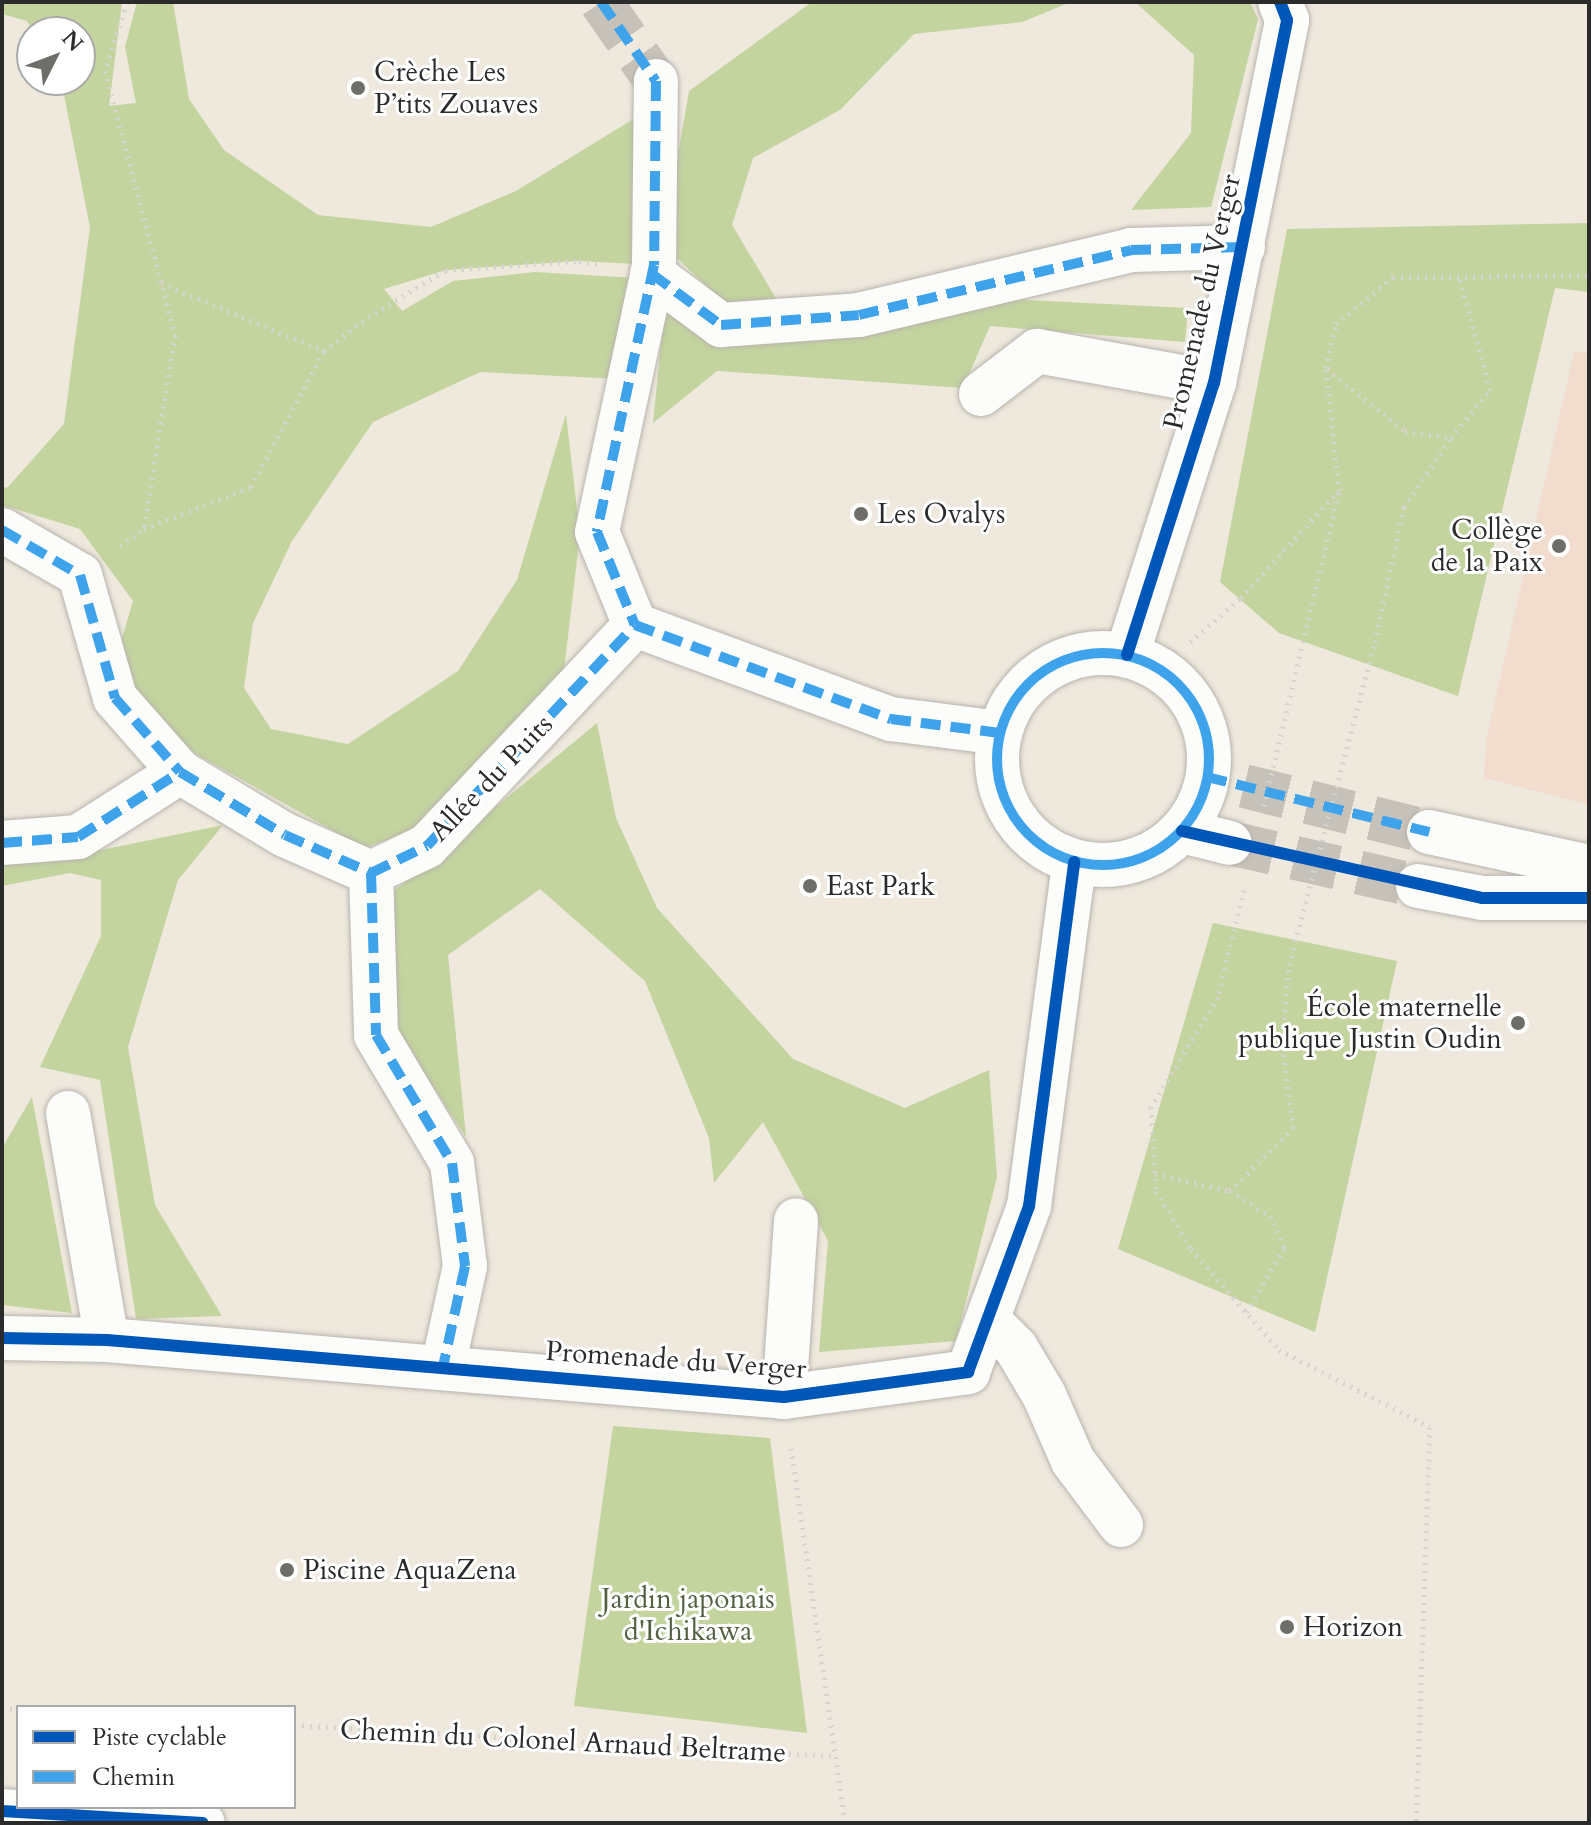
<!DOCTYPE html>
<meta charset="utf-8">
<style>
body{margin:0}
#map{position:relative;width:1591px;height:1825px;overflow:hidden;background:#eee8dd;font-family:Cardo,serif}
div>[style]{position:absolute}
.built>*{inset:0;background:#f2dcce}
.green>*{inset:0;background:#c3d49f}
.minor-tunnel>*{height:44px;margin-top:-22px;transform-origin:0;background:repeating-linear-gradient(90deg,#c7c2b9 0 44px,transparent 0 66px)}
.path>*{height:5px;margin-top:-2.5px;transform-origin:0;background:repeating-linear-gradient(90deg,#d5d4d1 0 2px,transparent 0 8px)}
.roads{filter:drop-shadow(0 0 2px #b8b4ad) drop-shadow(0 0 2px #b8b4ad)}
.minor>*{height:44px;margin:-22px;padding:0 22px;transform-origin:22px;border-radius:22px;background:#fcfcfa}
.minor>.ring{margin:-22px;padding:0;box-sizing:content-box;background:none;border:44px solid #fcfcfa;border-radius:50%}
.quiet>*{height:10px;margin-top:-5px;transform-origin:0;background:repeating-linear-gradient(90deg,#3ea3eb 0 20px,transparent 0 30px)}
.quiet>.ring{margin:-5px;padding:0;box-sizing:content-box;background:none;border:10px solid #3ea3eb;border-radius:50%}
.cycleway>*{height:12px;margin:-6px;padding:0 6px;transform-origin:6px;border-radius:6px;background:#0057b8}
.dots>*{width:22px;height:22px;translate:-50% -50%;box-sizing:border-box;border:4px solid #fff;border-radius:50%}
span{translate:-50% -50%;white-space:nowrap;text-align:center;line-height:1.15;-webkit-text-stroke:6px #fff;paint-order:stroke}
.poi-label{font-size:28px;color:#2b2b2b}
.left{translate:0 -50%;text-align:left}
.right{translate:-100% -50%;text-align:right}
.street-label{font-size:28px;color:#2b2b2b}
.park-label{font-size:28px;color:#546042}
.frame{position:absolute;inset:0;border:4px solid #2b2b2b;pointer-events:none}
.legend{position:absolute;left:16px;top:1705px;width:280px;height:104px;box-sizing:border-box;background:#fff;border:2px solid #aaa;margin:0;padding:10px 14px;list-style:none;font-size:24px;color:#2b2b2b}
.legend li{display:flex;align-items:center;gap:16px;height:40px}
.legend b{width:40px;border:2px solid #aaa}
.north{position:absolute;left:16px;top:16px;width:80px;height:80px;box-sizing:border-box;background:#fff;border:2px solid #aaa;border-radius:50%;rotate:48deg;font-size:22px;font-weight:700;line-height:32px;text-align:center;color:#2b2b2b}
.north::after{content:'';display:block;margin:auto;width:28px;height:36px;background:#6f6d69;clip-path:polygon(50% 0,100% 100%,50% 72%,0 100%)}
</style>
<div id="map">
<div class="built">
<div style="clip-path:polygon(1574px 352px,1589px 352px,1589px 805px,1484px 778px,1486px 740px)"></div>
</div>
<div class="green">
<div style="clip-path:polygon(2px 2px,122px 2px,109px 106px,136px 103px,125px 47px,137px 2px,173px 2px,189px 99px,224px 150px,318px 215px,431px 227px,516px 191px,640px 115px,654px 265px,579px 261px,446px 270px,384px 289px,402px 311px,453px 281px,535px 272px,636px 278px,621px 379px,480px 372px,373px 422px,292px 541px,253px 623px,244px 688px,271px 729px,348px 744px,458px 671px,517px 580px,566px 414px,580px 535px,563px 678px,428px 825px,364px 848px,153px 730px,117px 655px,133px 601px,80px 529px,2px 505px,2px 486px,7px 488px,64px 424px,90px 227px,61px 80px,80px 80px,80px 32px,33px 32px,27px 21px,2px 14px)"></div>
<div style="clip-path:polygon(812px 2px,1071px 2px,1022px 22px,914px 34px,840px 110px,753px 158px,732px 225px,780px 305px,734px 312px,677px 258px,674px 178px,689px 91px)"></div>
<div style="clip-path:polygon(1135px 2px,1250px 2px,1258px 19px,1211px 207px,1131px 210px,1191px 133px,1194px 55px)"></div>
<div style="clip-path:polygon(1589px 223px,1589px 292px,1555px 288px,1458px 696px,1279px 633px,1220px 582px,1287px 229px)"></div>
<div style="clip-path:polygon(666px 293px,710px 341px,1007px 299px,1188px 308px,1185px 342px,990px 326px,963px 388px,717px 371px,653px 423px)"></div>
<div style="clip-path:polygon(597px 723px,616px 818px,657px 908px,793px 1059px,905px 1108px,989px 1070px,997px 1177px,956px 1341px,819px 1352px,828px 1241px,763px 1122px,714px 1183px,709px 1138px,645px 981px,540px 889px,448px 955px,466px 1137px,397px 1032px,394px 891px)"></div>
<div style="clip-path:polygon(223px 825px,178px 880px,128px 1047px,155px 1205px,222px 1316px,136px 1319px,100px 1080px,40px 1067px,101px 936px,101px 880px,70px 873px,2px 886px,2px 850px,101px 850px)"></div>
<div style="clip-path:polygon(1213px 923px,1397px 961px,1315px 1332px,1118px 1249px)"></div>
<div style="clip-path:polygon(32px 1097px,72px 1313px,2px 1305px,2px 1148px)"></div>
<div style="clip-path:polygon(613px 1426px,770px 1438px,807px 1733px,574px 1706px)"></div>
</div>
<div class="minor-tunnel">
<div style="left:601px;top:2px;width:96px;rotate:55.2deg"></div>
<div style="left:1244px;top:786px;width:191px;rotate:14deg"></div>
<div style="left:1230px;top:843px;width:193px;rotate:12.9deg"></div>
</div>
<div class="path">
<div style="left:127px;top:2px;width:72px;rotate:107.7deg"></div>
<div style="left:105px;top:71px;width:273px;rotate:75.1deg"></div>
<div style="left:175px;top:335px;width:196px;rotate:99.1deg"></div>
<div style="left:161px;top:283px;width:177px;rotate:22.6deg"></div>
<div style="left:1327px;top:369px;width:100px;rotate:38.5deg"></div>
<div style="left:1405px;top:431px;width:47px;rotate:8.7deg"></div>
<div style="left:1451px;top:438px;width:62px;rotate:-50.9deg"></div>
<div style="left:1490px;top:390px;width:119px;rotate:-105.1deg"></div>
<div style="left:120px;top:546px;width:29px;rotate:-35deg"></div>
<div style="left:144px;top:529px;width:115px;rotate:-21.4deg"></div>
<div style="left:251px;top:487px;width:154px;rotate:-61.8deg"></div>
<div style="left:324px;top:351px;width:56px;rotate:-37.7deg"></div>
<div style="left:368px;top:317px;width:91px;rotate:-31.1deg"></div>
<div style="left:446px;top:270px;width:133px;rotate:-3.9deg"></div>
<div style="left:579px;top:261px;width:22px;rotate:10deg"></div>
<div style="left:1190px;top:642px;width:67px;rotate:-40.8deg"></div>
<div style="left:1241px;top:598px;width:144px;rotate:-47.8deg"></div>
<div style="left:1264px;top:806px;width:324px;rotate:-76.6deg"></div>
<div style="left:1339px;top:491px;width:124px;rotate:-96deg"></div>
<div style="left:1326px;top:368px;width:45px;rotate:-77.2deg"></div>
<div style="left:1336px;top:324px;width:74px;rotate:-39.5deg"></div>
<div style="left:1393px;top:277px;width:196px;rotate:-0.3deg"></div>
<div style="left:1244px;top:890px;width:110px;rotate:103.7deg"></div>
<div style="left:1218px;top:997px;width:129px;rotate:121.3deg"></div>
<div style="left:1151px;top:1107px;width:84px;rotate:86.6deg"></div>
<div style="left:1156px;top:1191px;width:68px;rotate:58.9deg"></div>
<div style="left:1191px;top:1249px;width:134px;rotate:48.9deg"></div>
<div style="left:1279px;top:1350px;width:169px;rotate:27deg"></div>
<div style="left:1430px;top:1427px;width:396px;rotate:92deg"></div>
<div style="left:1155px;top:1174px;width:77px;rotate:12.8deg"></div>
<div style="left:1230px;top:1191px;width:89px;rotate:-45deg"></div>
<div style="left:1293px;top:1128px;width:86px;rotate:-97.4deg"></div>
<div style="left:1282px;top:1043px;width:78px;rotate:-84.9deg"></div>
<div style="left:1289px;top:965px;width:334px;rotate:-75.1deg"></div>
<div style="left:1375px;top:642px;width:138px;rotate:-77.9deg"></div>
<div style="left:1404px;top:507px;width:83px;rotate:-55.7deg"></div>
<div style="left:1230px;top:1191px;width:47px;rotate:32deg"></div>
<div style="left:1270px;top:1216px;width:35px;rotate:66deg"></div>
<div style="left:1284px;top:1248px;width:78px;rotate:120.2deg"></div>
<div style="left:791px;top:1448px;width:379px;rotate:81.8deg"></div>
<div style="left:2px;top:1708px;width:16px;rotate:4deg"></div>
<div style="left:294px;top:1725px;width:540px;rotate:3.29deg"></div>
</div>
<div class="roads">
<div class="minor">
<div style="left:652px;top:274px;width:86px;rotate:36.5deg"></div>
<div style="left:721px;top:325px;width:138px;rotate:-4.1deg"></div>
<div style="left:859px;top:315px;width:280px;rotate:-13.4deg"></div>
<div style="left:1131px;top:250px;width:112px;rotate:-1.5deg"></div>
<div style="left:981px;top:394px;width:71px;rotate:-37.5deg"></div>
<div style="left:1037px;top:351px;width:180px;rotate:10.2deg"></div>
<div style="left:2px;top:530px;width:90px;rotate:30deg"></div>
<div style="left:80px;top:575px;width:128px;rotate:74.1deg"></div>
<div style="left:115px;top:698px;width:98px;rotate:48.7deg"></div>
<div style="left:180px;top:772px;width:122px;rotate:31deg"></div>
<div style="left:285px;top:835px;width:94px;rotate:23.8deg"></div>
<div style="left:371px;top:873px;width:62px;rotate:-25.7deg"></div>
<div style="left:427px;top:846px;width:303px;rotate:-46.7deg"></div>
<div style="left:635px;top:625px;width:273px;rotate:20.2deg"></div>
<div style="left:891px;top:719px;width:110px;rotate:7.3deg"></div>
<div style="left:635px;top:625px;width:100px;rotate:-112.2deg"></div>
<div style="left:597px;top:532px;width:273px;rotate:-77.9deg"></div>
<div style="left:654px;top:265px;width:184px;rotate:-89.4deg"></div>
<div class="ring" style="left:997px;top:653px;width:168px;height:168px"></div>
<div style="left:1127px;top:655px;width:286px;rotate:-72.3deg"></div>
<div style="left:1214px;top:383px;width:370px;rotate:-78.6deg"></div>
<div style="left:1287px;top:20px;width:19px;rotate:-111deg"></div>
<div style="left:1182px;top:831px;width:49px;rotate:14deg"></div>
<div style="left:1429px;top:832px;width:164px;rotate:12.3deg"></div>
<div style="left:2px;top:843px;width:76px;rotate:-4.5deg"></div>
<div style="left:78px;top:837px;width:121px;rotate:-32.5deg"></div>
<div style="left:371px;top:873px;width:162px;rotate:88.2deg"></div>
<div style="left:376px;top:1035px;width:149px;rotate:59.3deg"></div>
<div style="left:452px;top:1163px;width:104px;rotate:82.8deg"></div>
<div style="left:465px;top:1266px;width:103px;rotate:102.3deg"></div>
<div style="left:1418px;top:886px;width:65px;rotate:10.6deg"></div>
<div style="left:1482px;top:898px;width:107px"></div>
<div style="left:68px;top:1113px;width:230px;rotate:80.3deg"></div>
<div style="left:988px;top:1320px;width:40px;rotate:45deg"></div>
<div style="left:1016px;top:1348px;width:55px;rotate:59.2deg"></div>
<div style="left:1044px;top:1395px;width:72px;rotate:66.3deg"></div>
<div style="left:1073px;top:1461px;width:80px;rotate:53.1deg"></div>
<div style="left:2px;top:1338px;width:105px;rotate:1.1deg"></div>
<div style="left:107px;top:1340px;width:679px;rotate:4.81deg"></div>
<div style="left:784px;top:1397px;width:186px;rotate:-7.7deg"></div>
<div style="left:968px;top:1372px;width:177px;rotate:-69.8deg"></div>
<div style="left:1029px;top:1206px;width:347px;rotate:-82.5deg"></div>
<div style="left:784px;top:1397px;width:177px;rotate:-86.1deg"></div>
<div style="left:2px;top:1811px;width:201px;rotate:3.4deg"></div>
</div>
</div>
<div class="quiet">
<div style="left:601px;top:2px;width:96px;rotate:55.2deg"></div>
<div style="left:656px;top:81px;width:184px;rotate:90.6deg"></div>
<div style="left:654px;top:265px;width:273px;rotate:102.1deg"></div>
<div style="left:597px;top:532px;width:100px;rotate:67.8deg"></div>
<div style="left:652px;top:274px;width:86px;rotate:36.5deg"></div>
<div style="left:721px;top:325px;width:138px;rotate:-4.1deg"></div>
<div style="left:859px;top:315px;width:280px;rotate:-13.4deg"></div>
<div style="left:1131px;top:250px;width:112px;rotate:-1.5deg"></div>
<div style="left:2px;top:530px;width:90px;rotate:30deg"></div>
<div style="left:80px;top:575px;width:128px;rotate:74.1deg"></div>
<div style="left:115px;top:698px;width:98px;rotate:48.7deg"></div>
<div style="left:180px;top:772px;width:122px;rotate:31deg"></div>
<div style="left:285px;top:835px;width:94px;rotate:23.8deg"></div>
<div style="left:371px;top:873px;width:62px;rotate:-25.7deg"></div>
<div style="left:427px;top:846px;width:303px;rotate:-46.7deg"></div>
<div style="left:635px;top:625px;width:273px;rotate:20.2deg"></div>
<div style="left:891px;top:719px;width:110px;rotate:7.3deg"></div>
<div class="ring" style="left:997px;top:653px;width:202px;height:202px"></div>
<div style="left:1207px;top:777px;width:229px;rotate:13.9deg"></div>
<div style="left:2px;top:843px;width:76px;rotate:-4.5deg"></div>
<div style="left:78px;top:837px;width:121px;rotate:-32.5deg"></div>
<div style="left:371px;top:873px;width:162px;rotate:88.2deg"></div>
<div style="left:376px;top:1035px;width:149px;rotate:59.3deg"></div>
<div style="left:452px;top:1163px;width:104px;rotate:82.8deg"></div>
<div style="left:465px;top:1266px;width:103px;rotate:102.3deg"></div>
</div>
<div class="cycleway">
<div style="left:1127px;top:655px;width:286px;rotate:-72.3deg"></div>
<div style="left:1214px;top:383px;width:370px;rotate:-78.6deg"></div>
<div style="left:1287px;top:20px;width:19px;rotate:-111deg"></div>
<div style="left:1182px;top:831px;width:307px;rotate:12.6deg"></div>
<div style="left:1482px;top:898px;width:107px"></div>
<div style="left:2px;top:1338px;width:105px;rotate:1.1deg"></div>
<div style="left:107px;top:1340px;width:679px;rotate:4.81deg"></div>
<div style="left:784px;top:1397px;width:186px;rotate:-7.7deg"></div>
<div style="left:968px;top:1372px;width:177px;rotate:-69.8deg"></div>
<div style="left:1029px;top:1206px;width:347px;rotate:-82.5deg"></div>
<div style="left:2px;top:1811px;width:201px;rotate:3.4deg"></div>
</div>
<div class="dots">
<div style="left:358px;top:88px;background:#6f6d69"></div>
<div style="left:861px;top:514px;background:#6f6d69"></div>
<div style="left:1559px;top:546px;background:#6f6d69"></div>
<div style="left:810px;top:886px;background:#6f6d69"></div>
<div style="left:1518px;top:1023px;background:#6f6d69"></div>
<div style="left:287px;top:1570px;background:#6f6d69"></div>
<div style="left:1287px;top:1627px;background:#6f6d69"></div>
</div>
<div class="poi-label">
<span class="left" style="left:374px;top:88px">Crèche Les<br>P’tits Zouaves</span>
<span class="left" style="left:877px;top:514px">Les Ovalys</span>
<span class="right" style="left:1543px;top:546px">Collège<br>de la Paix</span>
<span class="left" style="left:826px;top:886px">East Park</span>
<span class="right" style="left:1502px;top:1023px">École maternelle<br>publique Justin Oudin</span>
<span class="left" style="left:303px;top:1570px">Piscine AquaZena</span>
<span class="left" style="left:1303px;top:1627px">Horizon</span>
</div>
<div class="street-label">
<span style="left:1202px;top:302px;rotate:-77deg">Promenade du Verger</span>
<span style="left:491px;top:778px;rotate:-46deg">Allée du Puits</span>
<span style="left:676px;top:1360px;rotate:4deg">Promenade du Verger</span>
<span style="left:563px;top:1741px;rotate:3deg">Chemin du Colonel Arnaud Beltrame</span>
</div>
<div class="park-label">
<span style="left:688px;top:1615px">Jardin japonais<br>d'Ichikawa</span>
</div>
<div class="frame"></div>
<ul class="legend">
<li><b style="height:10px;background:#0057b8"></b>Piste cyclable</li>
<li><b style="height:10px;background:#3ea3eb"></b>Chemin</li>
</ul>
<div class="north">N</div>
</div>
